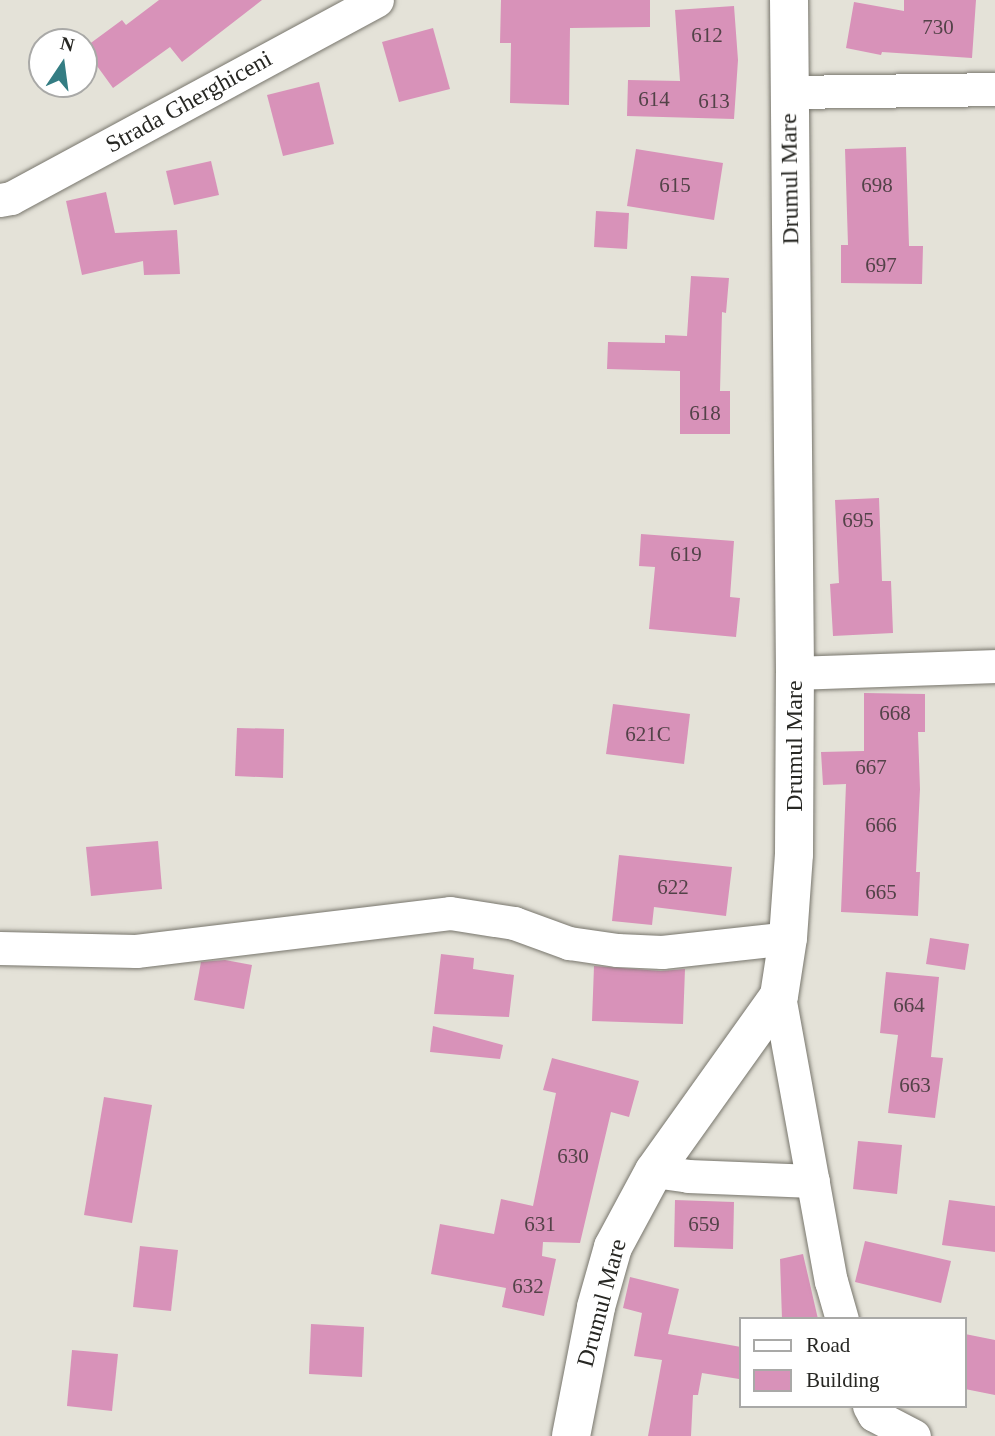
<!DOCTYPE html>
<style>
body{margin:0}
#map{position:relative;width:995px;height:1436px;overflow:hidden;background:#e4e2d8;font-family:"Times New Roman",serif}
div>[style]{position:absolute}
.building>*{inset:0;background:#d892b9}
.roads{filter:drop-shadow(0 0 2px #78766d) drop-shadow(0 0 2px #78766d)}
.minor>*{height:33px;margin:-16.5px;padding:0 16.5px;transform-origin:16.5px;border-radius:16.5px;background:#fff}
.tertiary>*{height:38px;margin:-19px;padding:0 19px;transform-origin:19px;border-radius:19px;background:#fff}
span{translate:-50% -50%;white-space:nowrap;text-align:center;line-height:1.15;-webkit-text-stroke:5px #fff;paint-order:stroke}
.number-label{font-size:21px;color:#534248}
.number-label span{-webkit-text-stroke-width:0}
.street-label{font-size:24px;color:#272723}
.legend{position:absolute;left:739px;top:1317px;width:228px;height:91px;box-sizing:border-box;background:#fff;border:2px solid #a9a9a7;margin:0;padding:9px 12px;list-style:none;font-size:21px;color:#272723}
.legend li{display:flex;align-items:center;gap:14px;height:35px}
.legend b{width:35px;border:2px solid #a9a9a7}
.north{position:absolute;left:28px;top:28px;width:70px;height:70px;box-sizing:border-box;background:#fff;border:2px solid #a9a9a7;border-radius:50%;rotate:13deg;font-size:19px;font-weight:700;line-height:28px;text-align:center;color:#272723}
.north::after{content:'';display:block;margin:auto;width:24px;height:32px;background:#347d83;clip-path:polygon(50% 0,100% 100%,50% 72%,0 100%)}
</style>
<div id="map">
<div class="building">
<div style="clip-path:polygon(159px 0,262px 0,182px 62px,170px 47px,113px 88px,84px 48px,122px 20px,126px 25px)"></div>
<div style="clip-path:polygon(501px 0,650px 0,650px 27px,570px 28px,569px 105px,510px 103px,511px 43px,500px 43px)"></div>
<div style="clip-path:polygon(904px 0,976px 0,972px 58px,882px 52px,881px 55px,846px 48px,854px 2px,904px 11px)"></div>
<div style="clip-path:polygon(734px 6px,738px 60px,734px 119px,627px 116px,628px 80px,680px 81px,675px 10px)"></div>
<div style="clip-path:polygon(433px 28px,450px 89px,399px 102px,382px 42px)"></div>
<div style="clip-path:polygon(319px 82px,334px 144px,283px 156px,267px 95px)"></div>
<div style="clip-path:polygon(906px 147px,909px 246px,923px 246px,922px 284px,841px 283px,841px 245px,848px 245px,845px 149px)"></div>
<div style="clip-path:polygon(636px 149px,723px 163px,714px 220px,627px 206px)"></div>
<div style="clip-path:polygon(211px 161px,219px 195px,174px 205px,166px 171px)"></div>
<div style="clip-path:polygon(106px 192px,115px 233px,177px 230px,180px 274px,144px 275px,143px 261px,82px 275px,66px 201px)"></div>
<div style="clip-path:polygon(596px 211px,629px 213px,627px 249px,594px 247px)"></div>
<div style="clip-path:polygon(691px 276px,729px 278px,726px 313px,722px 312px,720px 391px,730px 391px,730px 434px,680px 434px,680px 371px,607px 369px,608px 342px,665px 343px,665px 335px,687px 336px)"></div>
<div style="clip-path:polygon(879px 498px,882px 581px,891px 581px,893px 633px,833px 636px,830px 584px,839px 583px,835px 500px)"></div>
<div style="clip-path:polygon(641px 534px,734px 541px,730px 597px,740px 598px,736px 637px,649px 629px,655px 567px,639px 566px)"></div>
<div style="clip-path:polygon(864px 693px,925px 694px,925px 732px,918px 732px,920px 789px,916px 872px,920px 872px,918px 916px,841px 912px,846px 784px,823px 785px,821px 752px,864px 751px)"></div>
<div style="clip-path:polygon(613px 704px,690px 714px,684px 764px,606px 754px)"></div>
<div style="clip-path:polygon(237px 728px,284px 729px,283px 778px,235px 776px)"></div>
<div style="clip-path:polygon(158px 841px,162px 889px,91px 896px,86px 847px)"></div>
<div style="clip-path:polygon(619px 855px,732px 867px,726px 916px,654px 907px,652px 925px,612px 921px)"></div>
<div style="clip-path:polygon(930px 938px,969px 944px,965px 970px,926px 964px)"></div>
<div style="clip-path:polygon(441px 954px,474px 958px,473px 969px,514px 975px,509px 1017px,434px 1014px)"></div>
<div style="clip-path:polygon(225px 960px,252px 965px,244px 1009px,194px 1000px,201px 962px)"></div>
<div style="clip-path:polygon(594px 966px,661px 971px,685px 969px,683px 1024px,592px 1021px)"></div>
<div style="clip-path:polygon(886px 972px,939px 977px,931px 1057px,943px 1058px,935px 1118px,888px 1113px,898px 1035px,880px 1033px)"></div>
<div style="clip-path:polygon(433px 1026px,503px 1045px,500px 1059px,430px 1052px)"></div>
<div style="clip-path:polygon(552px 1058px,639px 1081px,629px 1117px,611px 1112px,580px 1243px,543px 1242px,542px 1256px,556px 1259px,544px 1316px,502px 1307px,506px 1288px,431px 1274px,440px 1224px,494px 1234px,501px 1199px,533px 1206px,556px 1093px,543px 1090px)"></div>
<div style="clip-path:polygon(104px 1097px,152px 1105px,132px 1223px,84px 1215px)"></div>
<div style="clip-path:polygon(858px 1141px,902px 1145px,897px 1194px,853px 1189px)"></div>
<div style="clip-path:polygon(675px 1200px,734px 1202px,733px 1249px,674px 1247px)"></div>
<div style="clip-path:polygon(949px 1200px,995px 1206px,995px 1252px,942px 1245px)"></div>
<div style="clip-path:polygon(865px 1241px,951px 1261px,941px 1303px,855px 1282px)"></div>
<div style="clip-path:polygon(140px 1246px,178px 1250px,171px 1311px,133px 1307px)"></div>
<div style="clip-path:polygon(803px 1254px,818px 1319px,782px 1319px,780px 1259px)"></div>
<div style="clip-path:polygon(630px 1277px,679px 1289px,668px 1334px,741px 1347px,739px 1379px,702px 1373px,698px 1395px,693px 1395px,691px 1436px,648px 1436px,662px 1360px,634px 1356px,642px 1313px,623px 1308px)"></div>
<div style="clip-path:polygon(311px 1324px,364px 1327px,362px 1377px,309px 1374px)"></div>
<div style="clip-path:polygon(965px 1334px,995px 1340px,995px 1395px,965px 1389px)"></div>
<div style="clip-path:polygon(72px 1350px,118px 1354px,112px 1411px,67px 1406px)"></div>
</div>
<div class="roads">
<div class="minor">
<div style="left:789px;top:92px;width:206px;rotate:-0.8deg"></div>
<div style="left:0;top:200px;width:11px;rotate:-10deg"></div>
<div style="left:11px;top:198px;width:416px;rotate:-28.4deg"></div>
<div style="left:795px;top:673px;width:200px;rotate:-2deg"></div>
<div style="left:0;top:948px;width:136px;rotate:1.3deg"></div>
<div style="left:136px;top:951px;width:316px;rotate:-6.9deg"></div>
<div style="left:450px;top:913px;width:65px;rotate:8.9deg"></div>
<div style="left:514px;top:923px;width:59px;rotate:20deg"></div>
<div style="left:569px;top:943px;width:49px;rotate:8.3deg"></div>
<div style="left:617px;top:950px;width:45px;rotate:2.5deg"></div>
<div style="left:662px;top:952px;width:127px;rotate:-6.3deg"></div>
<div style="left:779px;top:996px;width:290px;rotate:79.7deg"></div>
<div style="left:831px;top:1281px;width:40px;rotate:74deg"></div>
<div style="left:654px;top:1171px;width:34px;rotate:8deg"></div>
<div style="left:688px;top:1176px;width:125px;rotate:2.3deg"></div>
<div style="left:869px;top:1406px;width:10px;rotate:61deg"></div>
<div style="left:874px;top:1415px;width:45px;rotate:27.7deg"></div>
</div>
<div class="tertiary">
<div style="left:571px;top:1436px;width:131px;rotate:-79deg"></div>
<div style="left:596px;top:1307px;width:62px;rotate:-74.2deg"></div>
<div style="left:613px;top:1247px;width:86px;rotate:-61.7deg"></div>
<div style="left:654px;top:1171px;width:215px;rotate:-54.5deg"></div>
<div style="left:779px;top:996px;width:59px;rotate:-81.2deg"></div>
<div style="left:788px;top:938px;width:84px;rotate:-85.9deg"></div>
<div style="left:794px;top:854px;width:181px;rotate:-89.7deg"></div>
<div style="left:795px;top:673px;width:673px;rotate:-90.51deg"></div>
</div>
</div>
<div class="number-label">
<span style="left:938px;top:27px">730</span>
<span style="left:707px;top:35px">612</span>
<span style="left:654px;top:99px">614</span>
<span style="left:714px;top:101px">613</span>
<span style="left:675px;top:185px">615</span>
<span style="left:877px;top:185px">698</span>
<span style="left:881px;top:265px">697</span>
<span style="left:705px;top:413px">618</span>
<span style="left:858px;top:520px">695</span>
<span style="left:686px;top:554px">619</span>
<span style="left:895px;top:713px">668</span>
<span style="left:648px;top:734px">621C</span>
<span style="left:871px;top:767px">667</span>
<span style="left:881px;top:825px">666</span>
<span style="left:673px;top:887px">622</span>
<span style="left:881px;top:892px">665</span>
<span style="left:909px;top:1005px">664</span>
<span style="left:915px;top:1085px">663</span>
<span style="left:573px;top:1156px">630</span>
<span style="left:540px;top:1224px">631</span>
<span style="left:704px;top:1224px">659</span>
<span style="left:528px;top:1286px">632</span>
</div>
<div class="street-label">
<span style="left:189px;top:102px;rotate:-29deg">Strada Gherghiceni</span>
<span style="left:790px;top:179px;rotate:-91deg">Drumul Mare</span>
<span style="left:795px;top:746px;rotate:-90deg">Drumul Mare</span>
<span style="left:602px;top:1303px;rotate:-75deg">Drumul Mare</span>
</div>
<ul class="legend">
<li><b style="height:9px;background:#fff"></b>Road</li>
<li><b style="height:19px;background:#d892b9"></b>Building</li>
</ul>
<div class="north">N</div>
</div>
